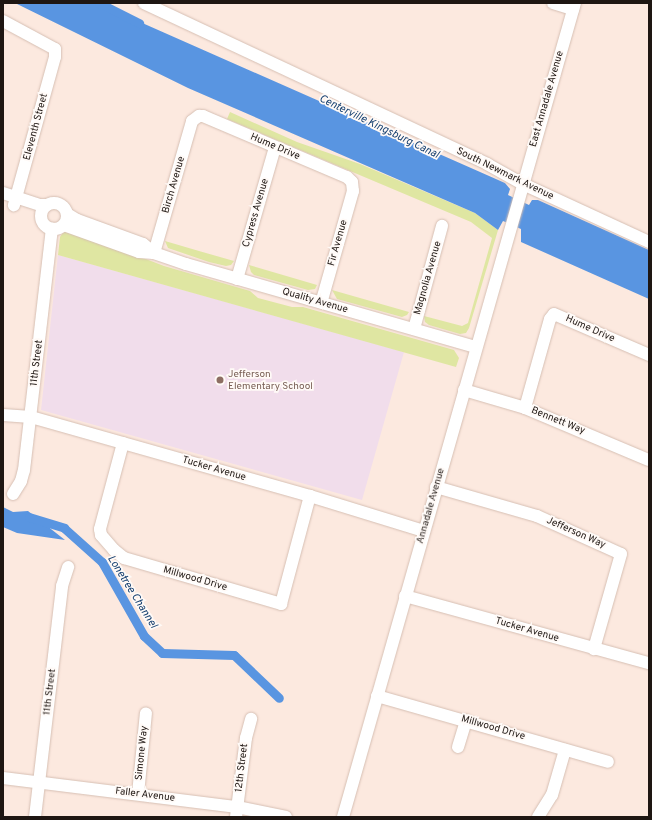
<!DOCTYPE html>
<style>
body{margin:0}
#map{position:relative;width:652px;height:820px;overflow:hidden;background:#fce9df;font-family:Overpass,sans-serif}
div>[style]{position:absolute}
.education>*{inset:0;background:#f1ddeb}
.green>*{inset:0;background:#dfe6a2}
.water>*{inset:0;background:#5995e1}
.canal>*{height:9px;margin:-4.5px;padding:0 4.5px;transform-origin:4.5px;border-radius:4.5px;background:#5995e1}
.roads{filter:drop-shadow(0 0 1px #d6bfb3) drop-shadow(0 0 1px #d6bfb3)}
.minor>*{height:12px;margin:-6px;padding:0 6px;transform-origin:6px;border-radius:6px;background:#fff}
.minor>.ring{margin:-6px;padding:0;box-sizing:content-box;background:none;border:12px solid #fff;border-radius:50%}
.dots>*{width:11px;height:11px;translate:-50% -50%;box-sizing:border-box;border:2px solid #fffaf7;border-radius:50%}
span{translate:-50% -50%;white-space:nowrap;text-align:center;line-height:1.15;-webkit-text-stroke:3.5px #fffaf7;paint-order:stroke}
.street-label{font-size:10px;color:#1e1612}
.education-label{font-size:10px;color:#785e54}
.left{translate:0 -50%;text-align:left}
.water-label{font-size:11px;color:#153f6f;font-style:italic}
.frame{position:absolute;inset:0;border:4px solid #1e1612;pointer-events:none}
</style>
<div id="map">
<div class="education">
<div style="clip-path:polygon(58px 255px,404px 352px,362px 500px,41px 410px)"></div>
</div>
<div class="green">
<div style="clip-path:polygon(230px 112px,297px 142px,360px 164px,475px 213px,498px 230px,469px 328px,466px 333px,460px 334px,429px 325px,425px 322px,424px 316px,462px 326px,468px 323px,492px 238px,471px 222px,227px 119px)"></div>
<div style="clip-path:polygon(64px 231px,73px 231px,164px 266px,250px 291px,258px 298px,292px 307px,303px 307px,454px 350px,459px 358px,456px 367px,58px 255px,60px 237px)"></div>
<div style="clip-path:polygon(165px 241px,199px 251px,234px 261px,231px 265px,226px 266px,209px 262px,168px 248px)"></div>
<div style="clip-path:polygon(249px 265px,317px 285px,315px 289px,308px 290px,254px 275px,251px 272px)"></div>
<div style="clip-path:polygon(332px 290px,409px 312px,407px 315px,402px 317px,337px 299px)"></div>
</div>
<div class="water">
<div style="clip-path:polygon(15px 3px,97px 3px,505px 183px,510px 189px,508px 195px,529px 205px,532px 200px,538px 200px,649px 250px,649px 299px,521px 242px,521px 229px,503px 221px,498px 230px,475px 213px,188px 88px)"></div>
<div style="clip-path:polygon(3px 507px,13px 512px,28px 511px,65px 540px,17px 533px,3px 527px)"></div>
</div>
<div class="canal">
<div style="left:99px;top:3px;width:45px;rotate:26.6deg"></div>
<div style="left:29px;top:517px;width:37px;rotate:17deg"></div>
<div style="left:64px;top:528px;width:51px;rotate:41.8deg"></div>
<div style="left:102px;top:562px;width:85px;rotate:60.4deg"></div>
<div style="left:144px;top:636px;width:25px;rotate:43deg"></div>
<div style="left:162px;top:653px;width:72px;rotate:1.6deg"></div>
<div style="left:234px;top:655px;width:62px;rotate:43.7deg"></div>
</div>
<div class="roads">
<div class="minor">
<div style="left:144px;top:3px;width:379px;rotate:25.1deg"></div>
<div style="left:487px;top:164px;width:41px;rotate:29.1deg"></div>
<div style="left:523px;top:184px;width:139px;rotate:24.7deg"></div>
<div style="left:553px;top:3px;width:21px;rotate:17deg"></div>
<div style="left:3px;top:21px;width:59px;rotate:28.3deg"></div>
<div style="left:55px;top:49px;width:8px;rotate:90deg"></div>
<div style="left:55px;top:57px;width:154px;rotate:105.5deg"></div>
<div style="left:3px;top:193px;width:40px;rotate:18deg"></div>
<div style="left:41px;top:205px;width:6px"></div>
<div class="ring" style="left:41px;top:203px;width:14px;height:14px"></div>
<div style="left:67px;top:214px;width:12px;rotate:31deg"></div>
<div style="left:77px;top:220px;width:70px;rotate:20deg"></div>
<div style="left:143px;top:244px;width:14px;rotate:39deg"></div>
<div style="left:64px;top:225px;width:80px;rotate:19.8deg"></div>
<div style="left:139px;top:252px;width:15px;rotate:4deg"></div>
<div style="left:154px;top:253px;width:34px;rotate:19deg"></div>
<div style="left:186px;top:264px;width:302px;rotate:16deg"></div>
<div style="left:154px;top:253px;width:137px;rotate:-73.9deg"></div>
<div style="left:192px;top:121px;width:9px;rotate:-36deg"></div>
<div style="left:199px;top:116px;width:4px"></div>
<div style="left:203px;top:116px;width:156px;rotate:23deg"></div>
<div style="left:347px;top:177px;width:7px;rotate:45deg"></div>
<div style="left:352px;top:182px;width:9px;rotate:84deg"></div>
<div style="left:353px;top:191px;width:116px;rotate:105.9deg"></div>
<div style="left:237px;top:279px;width:137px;rotate:-73.9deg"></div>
<div style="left:414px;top:329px;width:107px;rotate:-74.8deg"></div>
<div style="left:464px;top:390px;width:64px;rotate:16.4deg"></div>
<div style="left:525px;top:408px;width:134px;rotate:22.8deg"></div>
<div style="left:525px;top:408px;width:92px;rotate:-74.3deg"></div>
<div style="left:550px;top:319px;width:6px;rotate:-51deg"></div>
<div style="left:554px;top:314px;width:103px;rotate:23.3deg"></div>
<div style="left:3px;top:415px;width:28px;rotate:4deg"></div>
<div style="left:31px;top:417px;width:290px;rotate:15.8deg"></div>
<div style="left:310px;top:496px;width:119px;rotate:17.1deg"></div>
<div style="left:123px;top:443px;width:89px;rotate:105deg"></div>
<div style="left:100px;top:529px;width:6px;rotate:81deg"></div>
<div style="left:101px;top:535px;width:20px;rotate:49deg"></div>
<div style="left:114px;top:550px;width:13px;rotate:39deg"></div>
<div style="left:124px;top:558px;width:164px;rotate:16.3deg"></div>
<div style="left:281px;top:604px;width:112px;rotate:-75deg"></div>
<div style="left:436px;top:487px;width:105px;rotate:16deg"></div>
<div style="left:537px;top:516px;width:92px;rotate:24.3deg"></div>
<div style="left:621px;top:554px;width:99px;rotate:105.9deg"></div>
<div style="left:13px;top:494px;width:15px;rotate:-58deg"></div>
<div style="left:21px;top:481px;width:11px;rotate:-75deg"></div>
<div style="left:24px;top:470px;width:243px;rotate:-83.4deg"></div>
<div style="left:405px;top:596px;width:253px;rotate:15.4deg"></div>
<div style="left:377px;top:696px;width:240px;rotate:15.9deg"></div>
<div style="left:458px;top:747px;width:28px;rotate:-73deg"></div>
<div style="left:3px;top:778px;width:236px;rotate:7.1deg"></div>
<div style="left:237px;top:807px;width:50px;rotate:11.5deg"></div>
<div style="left:138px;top:794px;width:81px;rotate:-84.4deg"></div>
<div style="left:35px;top:817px;width:233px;rotate:-83.3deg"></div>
<div style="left:62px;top:586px;width:20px;rotate:-72deg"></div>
<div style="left:236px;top:817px;width:80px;rotate:-82.8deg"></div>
<div style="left:246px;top:738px;width:20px;rotate:-75deg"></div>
<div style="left:343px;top:817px;width:846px;rotate:-74.09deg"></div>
<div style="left:538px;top:817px;width:26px;rotate:-58deg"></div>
<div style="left:552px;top:795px;width:47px;rotate:-73.9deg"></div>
</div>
</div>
<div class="dots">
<div style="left:220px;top:380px;background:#8d6e63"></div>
</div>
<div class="street-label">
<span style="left:547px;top:99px;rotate:-74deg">East Annadale Avenue</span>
<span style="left:36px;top:127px;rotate:-75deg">Eleventh Street</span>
<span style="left:275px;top:147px;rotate:23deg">Hume Drive</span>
<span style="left:505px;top:174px;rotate:26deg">South Newmark Avenue</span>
<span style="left:174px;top:185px;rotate:-74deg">Birch Avenue</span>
<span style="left:256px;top:213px;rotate:-74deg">Cypress Avenue</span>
<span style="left:338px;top:243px;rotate:-74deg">Fir Avenue</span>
<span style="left:428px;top:278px;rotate:-74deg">Magnolia Avenue</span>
<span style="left:315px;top:301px;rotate:16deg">Quality Avenue</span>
<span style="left:590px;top:329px;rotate:24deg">Hume Drive</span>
<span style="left:37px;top:363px;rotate:-83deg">11th Street</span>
<span style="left:558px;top:421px;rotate:22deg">Bennett Way</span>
<span style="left:214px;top:469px;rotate:16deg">Tucker Avenue</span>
<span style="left:431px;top:506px;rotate:-74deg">Annadale Avenue</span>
<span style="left:576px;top:533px;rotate:24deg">Jefferson Way</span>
<span style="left:195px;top:579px;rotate:16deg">Millwood Drive</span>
<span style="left:527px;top:630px;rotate:16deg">Tucker Avenue</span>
<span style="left:50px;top:692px;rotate:-83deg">11th Street</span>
<span style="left:493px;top:728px;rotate:16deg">Millwood Drive</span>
<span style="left:142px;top:753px;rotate:-84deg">Simone Way</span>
<span style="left:242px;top:768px;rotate:-83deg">12th Street</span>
<span style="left:145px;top:795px;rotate:7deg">Faller Avenue</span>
</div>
<div class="education-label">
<span class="left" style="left:228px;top:380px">Jefferson<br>Elementary School</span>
</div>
<div class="water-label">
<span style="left:379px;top:127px;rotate:26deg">Centerville Kingsburg Canal</span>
<span style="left:132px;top:592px;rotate:58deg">Lonetree Channel</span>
</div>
<div class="frame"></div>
</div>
